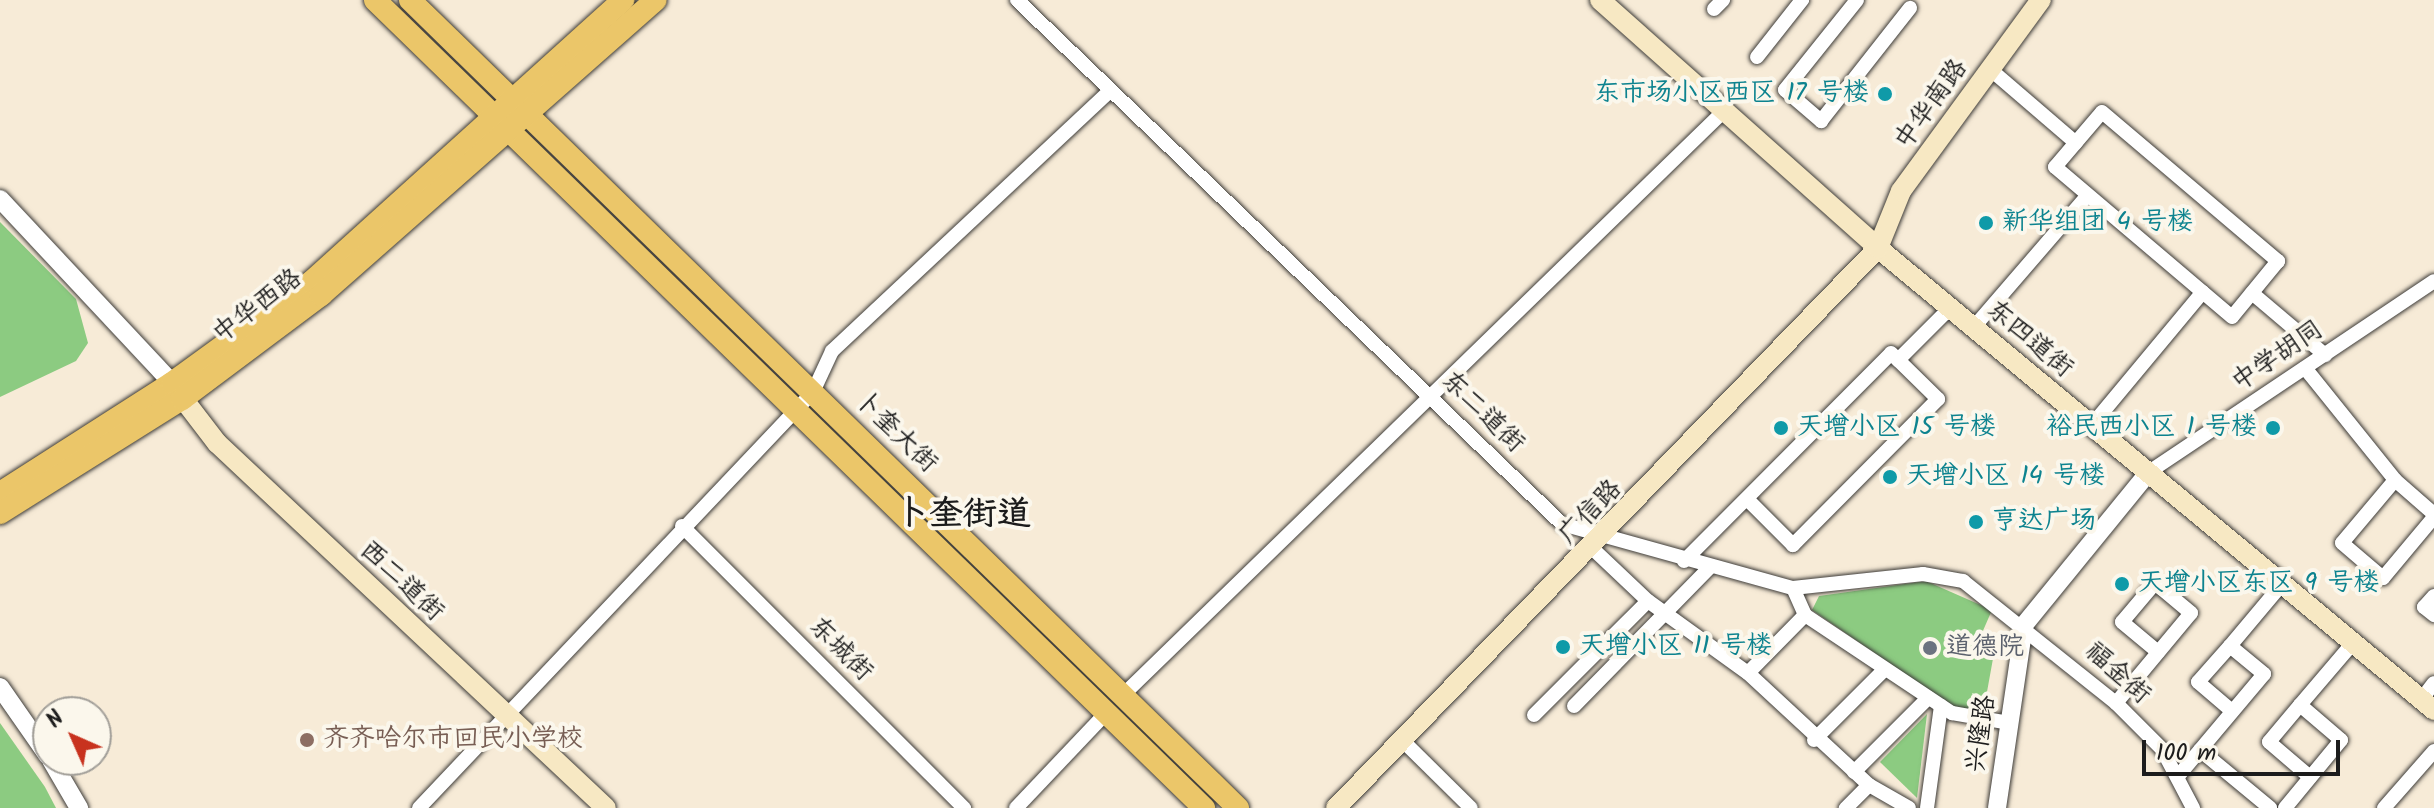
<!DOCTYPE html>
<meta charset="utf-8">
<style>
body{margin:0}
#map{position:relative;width:2434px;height:808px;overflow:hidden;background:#f7ebd7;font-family:Kalam,"LXGW WenKai TC",sans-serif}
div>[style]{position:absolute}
.green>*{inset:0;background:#8ccb81}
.roads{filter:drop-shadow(0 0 2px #3d3b38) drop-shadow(0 0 2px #3d3b38)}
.minor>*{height:14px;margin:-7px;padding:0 7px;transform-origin:7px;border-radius:7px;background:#fff}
.tertiary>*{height:18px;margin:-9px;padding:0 9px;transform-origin:9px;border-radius:9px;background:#fff}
.secondary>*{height:20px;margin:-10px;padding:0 10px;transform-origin:10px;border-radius:10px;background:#f7e8c3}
.primary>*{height:22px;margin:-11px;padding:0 11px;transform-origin:11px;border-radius:11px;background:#ebc669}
.dots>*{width:22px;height:22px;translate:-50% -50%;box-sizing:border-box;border:4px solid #fbf7ec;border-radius:50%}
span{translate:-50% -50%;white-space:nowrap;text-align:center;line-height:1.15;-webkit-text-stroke:8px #fbf7ec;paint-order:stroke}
.culture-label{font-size:26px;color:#0d838f}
.right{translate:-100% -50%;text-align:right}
.left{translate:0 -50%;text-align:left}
.street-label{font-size:26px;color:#1c1c1c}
.worship-label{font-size:26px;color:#5b616d}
.education-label{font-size:26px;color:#785e54}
.district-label{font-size:34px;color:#1c1c1c;font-weight:700}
.north{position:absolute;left:32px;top:696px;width:80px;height:80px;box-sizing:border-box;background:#fbf7ec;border:2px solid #a29f99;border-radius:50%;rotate:315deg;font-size:22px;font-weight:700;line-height:32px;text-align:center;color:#1c1c1c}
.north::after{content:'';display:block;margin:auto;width:28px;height:36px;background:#c8321e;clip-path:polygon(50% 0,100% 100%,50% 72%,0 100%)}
.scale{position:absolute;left:2142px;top:740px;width:198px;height:36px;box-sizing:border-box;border:4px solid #1c1c1c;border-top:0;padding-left:10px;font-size:24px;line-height:28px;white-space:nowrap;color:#1c1c1c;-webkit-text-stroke:6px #fbf7ec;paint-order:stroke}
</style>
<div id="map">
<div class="green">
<div style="clip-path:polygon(0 222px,76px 299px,88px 343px,76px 361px,0 397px)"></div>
<div style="clip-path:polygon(1926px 581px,1992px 610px,1982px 633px,1996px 642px,1983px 714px,1953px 707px,1812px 610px,1819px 596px)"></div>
<div style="clip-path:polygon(1927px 714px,1917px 798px,1880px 762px)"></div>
<div style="clip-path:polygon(0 723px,45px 787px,56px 808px,0 808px)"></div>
</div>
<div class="roads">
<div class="minor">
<div style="left:1017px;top:0;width:756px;rotate:43.87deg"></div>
<div style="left:1562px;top:524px;width:240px;rotate:15.5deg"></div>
<div style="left:1793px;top:588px;width:131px;rotate:-6.1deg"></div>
<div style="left:1923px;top:574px;width:41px;rotate:9.9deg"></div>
<div style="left:1963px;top:581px;width:196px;rotate:38.6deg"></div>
<div style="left:2116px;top:703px;width:65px;rotate:45deg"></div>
<div style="left:2162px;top:749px;width:67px;rotate:62.3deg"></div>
<div style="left:1857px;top:0;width:115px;rotate:128.7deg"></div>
<div style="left:1785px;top:90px;width:48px;rotate:40.7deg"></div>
<div style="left:1821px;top:121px;width:144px;rotate:-51.8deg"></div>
<div style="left:1714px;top:9px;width:13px;rotate:-45deg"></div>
<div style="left:1757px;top:57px;width:73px;rotate:-51.7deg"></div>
<div style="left:1990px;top:69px;width:113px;rotate:40.7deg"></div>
<div style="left:2102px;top:112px;width:231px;rotate:40.3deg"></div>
<div style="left:2278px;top:261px;width:72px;rotate:129.4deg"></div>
<div style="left:2232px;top:317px;width:232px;rotate:-139.7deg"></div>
<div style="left:2055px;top:167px;width:72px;rotate:-49.5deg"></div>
<div style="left:2252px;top:293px;width:96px;rotate:40.3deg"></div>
<div style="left:1974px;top:327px;width:174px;rotate:-49.2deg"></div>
<div style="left:1898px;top:360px;width:74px;rotate:-45deg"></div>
<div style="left:2305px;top:368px;width:144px;rotate:51.2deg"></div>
<div style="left:2395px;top:480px;width:52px;rotate:41.1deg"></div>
<div style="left:2092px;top:425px;width:173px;rotate:-50.2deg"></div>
<div style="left:2149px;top:472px;width:343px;rotate:-33.8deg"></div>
<div style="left:2395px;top:480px;width:82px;rotate:130.1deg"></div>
<div style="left:2342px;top:543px;width:54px;rotate:40.5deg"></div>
<div style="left:2383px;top:578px;width:80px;rotate:-50.1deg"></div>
<div style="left:682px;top:526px;width:399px;rotate:45deg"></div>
<div style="left:1593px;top:549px;width:76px;rotate:43.4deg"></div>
<div style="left:1648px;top:601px;width:123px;rotate:35.8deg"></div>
<div style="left:1684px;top:561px;width:293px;rotate:-45.1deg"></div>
<div style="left:1891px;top:353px;width:66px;rotate:44.4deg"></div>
<div style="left:1938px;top:399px;width:206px;rotate:134.8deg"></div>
<div style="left:1793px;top:545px;width:65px;rotate:-135deg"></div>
<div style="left:1793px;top:588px;width:30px;rotate:66deg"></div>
<div style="left:1805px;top:615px;width:177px;rotate:33.7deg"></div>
<div style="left:1952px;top:713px;width:59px;rotate:9.8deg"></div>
<div style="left:2434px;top:596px;width:15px;rotate:132deg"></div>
<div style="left:2424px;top:607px;width:13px;rotate:39deg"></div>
<div style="left:1805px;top:615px;width:81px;rotate:134.5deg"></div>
<div style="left:1748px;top:673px;width:165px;rotate:42.8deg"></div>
<div style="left:1869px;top:785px;width:33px;rotate:135deg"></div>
<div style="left:2230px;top:646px;width:81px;rotate:-50deg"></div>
<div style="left:1122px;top:696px;width:835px;rotate:-44.18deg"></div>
<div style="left:2421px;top:700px;width:21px;rotate:-53deg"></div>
<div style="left:2116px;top:703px;width:117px;rotate:-50.2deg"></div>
<div style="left:2191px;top:613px;width:47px;rotate:-140.2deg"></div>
<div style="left:2155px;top:583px;width:51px;rotate:130.2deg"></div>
<div style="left:2122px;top:622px;width:47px;rotate:39.8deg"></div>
<div style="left:2300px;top:705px;width:48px;rotate:130deg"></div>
<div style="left:2269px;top:742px;width:54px;rotate:40.5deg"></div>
<div style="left:1574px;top:706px;width:194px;rotate:-45.6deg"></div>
<div style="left:1534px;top:715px;width:161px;rotate:-45deg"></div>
<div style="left:1814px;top:740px;width:100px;rotate:-45deg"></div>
<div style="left:1403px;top:741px;width:95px;rotate:44.6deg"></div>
<div style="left:2200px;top:750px;width:91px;rotate:39.6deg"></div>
<div style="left:1854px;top:772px;width:105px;rotate:-45deg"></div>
<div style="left:2179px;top:775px;width:132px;rotate:-49.9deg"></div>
<div style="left:2264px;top:674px;width:44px;rotate:-140.5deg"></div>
<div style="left:2230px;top:646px;width:48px;rotate:131.6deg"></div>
<div style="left:2198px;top:682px;width:45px;rotate:40.5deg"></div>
<div style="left:1869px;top:785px;width:46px;rotate:29.9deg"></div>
<div style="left:419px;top:808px;width:573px;rotate:-46.56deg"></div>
<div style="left:813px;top:392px;width:45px;rotate:-65.1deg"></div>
<div style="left:832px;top:351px;width:378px;rotate:-43.1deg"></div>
<div style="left:1016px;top:808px;width:131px;rotate:-46.5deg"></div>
<div style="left:1927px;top:808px;width:103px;rotate:-82.2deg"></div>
<div style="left:2285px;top:808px;width:88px;rotate:-50.5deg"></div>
<div style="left:2341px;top:740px;width:54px;rotate:-139.5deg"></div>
<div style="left:2300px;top:705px;width:82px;rotate:-49.5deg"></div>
<div style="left:2384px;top:808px;width:76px;rotate:-48.7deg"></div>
</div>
<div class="tertiary">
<div style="left:0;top:199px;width:252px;rotate:46.9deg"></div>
<div style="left:0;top:687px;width:84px;rotate:55.2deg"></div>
<div style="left:51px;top:760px;width:56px;rotate:59.7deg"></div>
<div style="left:1997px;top:808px;width:185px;rotate:-81.6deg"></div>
<div style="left:2024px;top:625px;width:198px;rotate:-50.8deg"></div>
</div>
<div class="secondary">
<div style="left:1600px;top:0;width:373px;rotate:41.7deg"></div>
<div style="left:1878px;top:248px;width:723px;rotate:39.72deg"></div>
<div style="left:174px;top:387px;width:71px;rotate:52.5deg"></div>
<div style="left:217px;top:443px;width:533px;rotate:43.18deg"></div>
<div style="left:1336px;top:808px;width:779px;rotate:-45.94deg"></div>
<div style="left:1878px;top:248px;width:61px;rotate:-68deg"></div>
<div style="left:1901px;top:191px;width:237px;rotate:-53.8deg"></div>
</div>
<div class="primary">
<div style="left:375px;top:0;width:1158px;rotate:44.27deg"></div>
<div style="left:410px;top:0;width:1157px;rotate:44.3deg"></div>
<div style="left:0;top:493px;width:204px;rotate:-32.6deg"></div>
<div style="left:172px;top:383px;width:172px;rotate:-36deg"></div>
<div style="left:311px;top:282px;width:421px;rotate:-42.1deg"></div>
<div style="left:0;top:513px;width:215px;rotate:-32.1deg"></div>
<div style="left:182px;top:399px;width:174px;rotate:-36.8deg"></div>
<div style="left:321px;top:295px;width:446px;rotate:-41.4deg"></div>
</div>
</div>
<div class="dots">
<div style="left:1885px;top:94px;background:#0f9aa8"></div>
<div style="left:1986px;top:223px;background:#0f9aa8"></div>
<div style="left:1781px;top:428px;background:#0f9aa8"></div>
<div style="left:2273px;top:428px;background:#0f9aa8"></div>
<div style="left:1890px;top:477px;background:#0f9aa8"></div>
<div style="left:1976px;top:522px;background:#0f9aa8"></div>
<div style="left:2122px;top:584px;background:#0f9aa8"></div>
<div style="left:1563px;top:647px;background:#0f9aa8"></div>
<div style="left:1930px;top:648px;background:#6b7280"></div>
<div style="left:307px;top:740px;background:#8d6e63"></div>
</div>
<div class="culture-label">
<span class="right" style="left:1869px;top:94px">东市场小区西区 17 号楼</span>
<span class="left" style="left:2002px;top:223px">新华组团 4 号楼</span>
<span class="left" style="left:1797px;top:428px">天增小区 15 号楼</span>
<span class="right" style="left:2257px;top:428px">裕民西小区 1 号楼</span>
<span class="left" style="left:1906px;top:477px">天增小区 14 号楼</span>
<span class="left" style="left:1992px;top:522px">亨达广场</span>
<span class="left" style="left:2138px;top:584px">天增小区东区 9 号楼</span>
<span class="left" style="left:1579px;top:647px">天增小区 11 号楼</span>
</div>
<div class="street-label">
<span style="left:1932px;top:105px;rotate:-54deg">中华南路</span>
<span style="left:258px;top:307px;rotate:-37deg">中华西路</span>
<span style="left:2029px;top:340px;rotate:40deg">东四道街</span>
<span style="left:2278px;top:357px;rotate:-34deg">中学胡同</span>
<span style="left:1482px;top:413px;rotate:44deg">东二道街</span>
<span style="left:895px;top:433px;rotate:44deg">卜奎大街</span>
<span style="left:1591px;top:513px;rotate:-46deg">广信路</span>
<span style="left:401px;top:582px;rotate:43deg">西二道街</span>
<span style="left:840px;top:650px;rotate:45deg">东城街</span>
<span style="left:2117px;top:674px;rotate:42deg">福金街</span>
<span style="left:1982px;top:734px;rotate:-82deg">兴隆路</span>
</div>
<div class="worship-label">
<span class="left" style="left:1946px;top:648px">道德院</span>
</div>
<div class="education-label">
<span class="left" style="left:323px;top:740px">齐齐哈尔市回民小学校</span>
</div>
<div class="district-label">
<span style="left:963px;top:516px">卜奎街道</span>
</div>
<div class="north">N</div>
<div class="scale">100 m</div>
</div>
